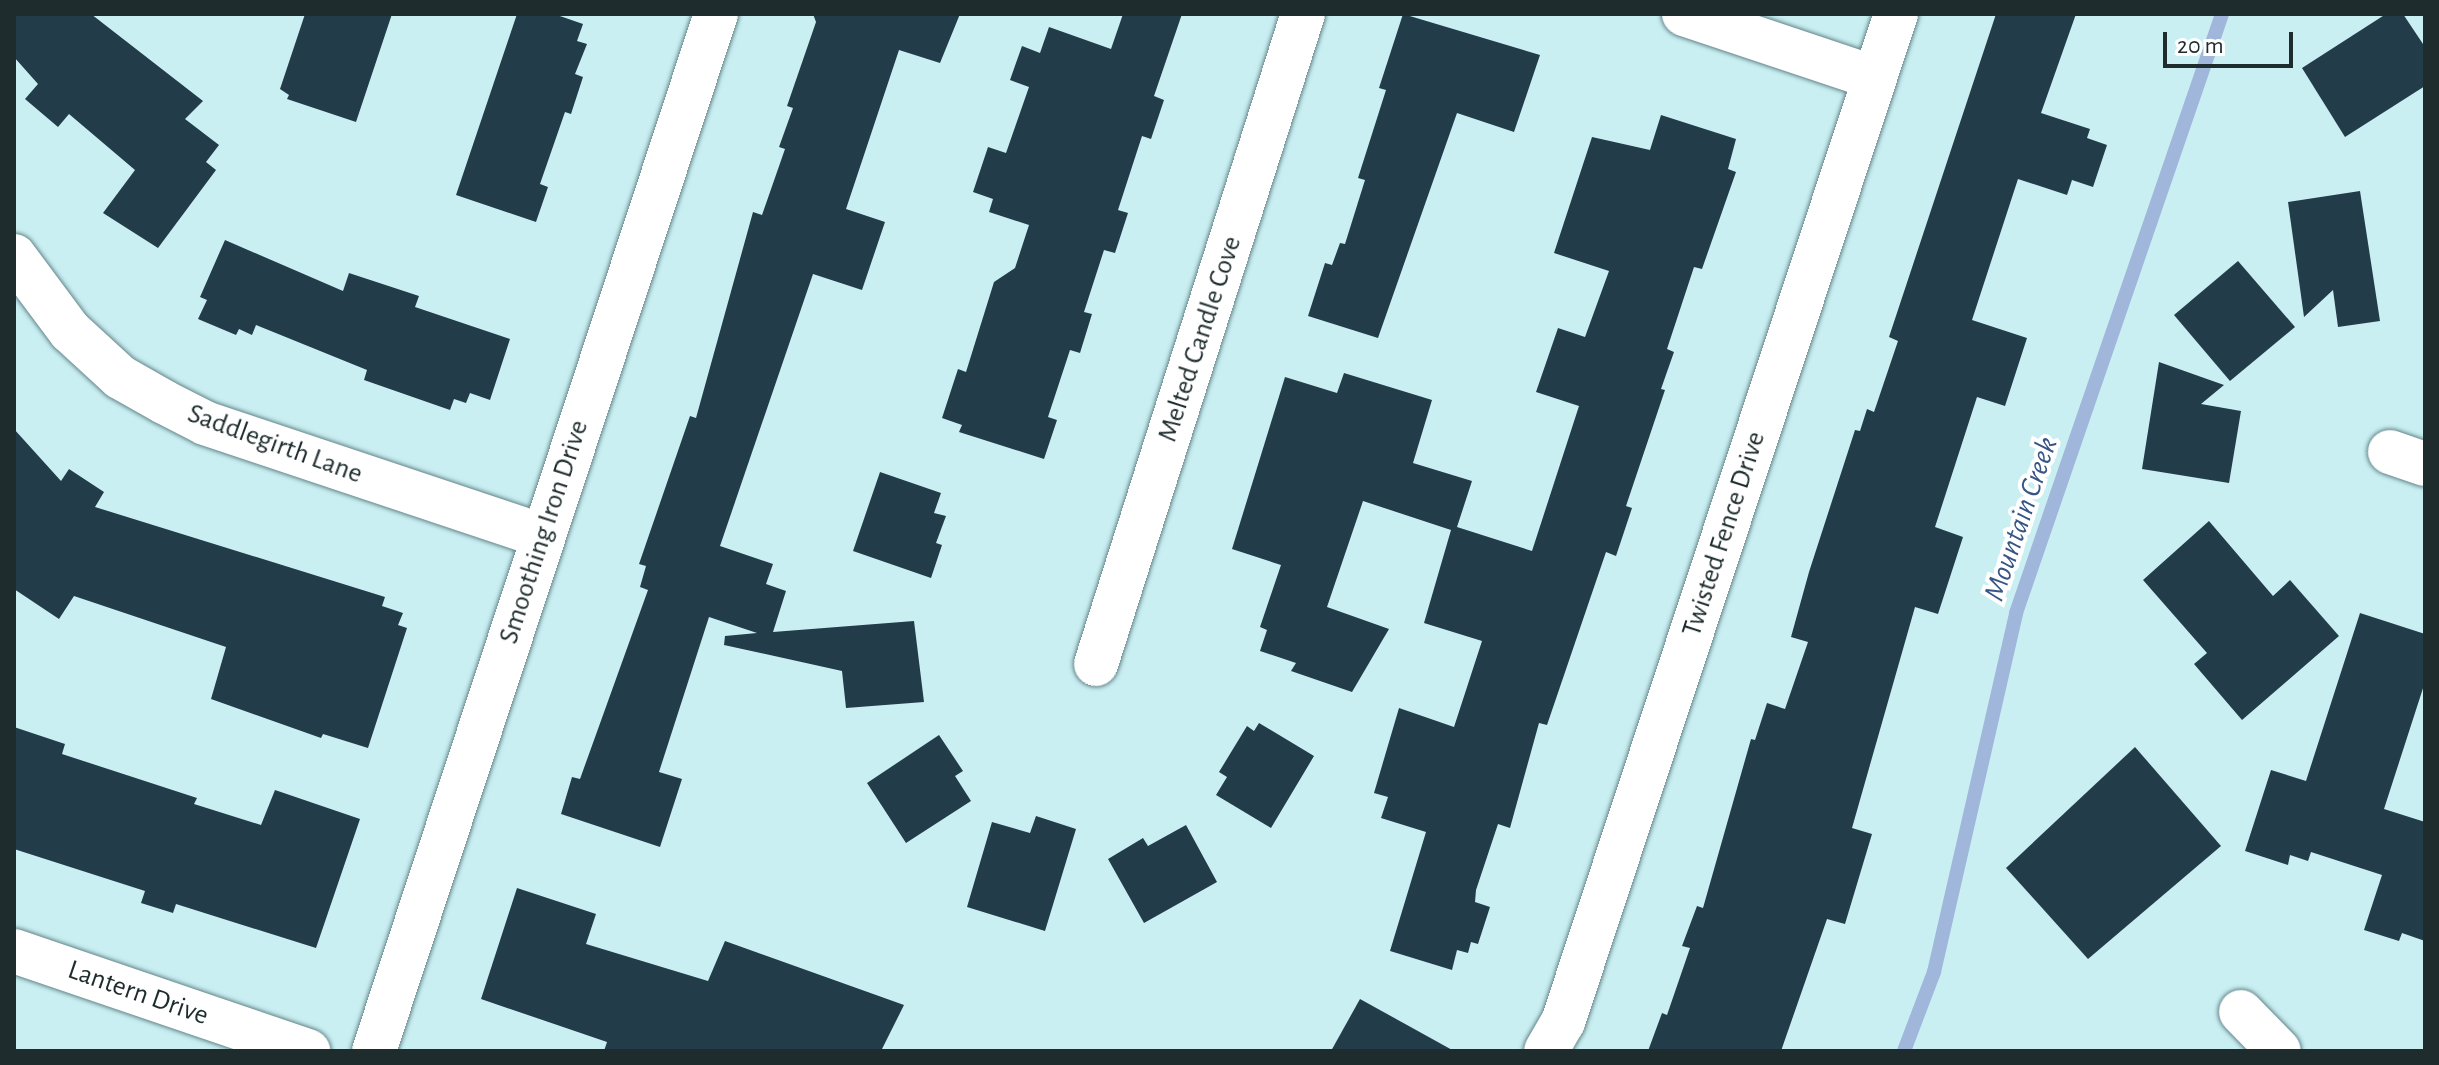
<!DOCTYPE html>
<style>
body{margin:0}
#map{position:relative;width:2439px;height:1065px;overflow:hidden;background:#caeff3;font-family:"Alegreya Sans",sans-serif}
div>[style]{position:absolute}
.stream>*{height:14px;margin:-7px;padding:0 7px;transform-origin:7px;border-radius:7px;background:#a0b6da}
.building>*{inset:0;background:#233c49}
.roads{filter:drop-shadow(0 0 2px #638588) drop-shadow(0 0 2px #638588)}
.minor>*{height:44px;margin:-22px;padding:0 22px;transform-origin:22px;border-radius:22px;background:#fff}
span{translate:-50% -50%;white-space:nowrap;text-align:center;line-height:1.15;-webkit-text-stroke:8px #fff;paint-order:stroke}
.street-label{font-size:28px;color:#1e2c2d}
.water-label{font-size:30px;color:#375686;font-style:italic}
.frame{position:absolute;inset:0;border:16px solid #1e2c2d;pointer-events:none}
.scale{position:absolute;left:2163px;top:32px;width:130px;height:36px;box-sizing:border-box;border:4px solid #1e2c2d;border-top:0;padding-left:10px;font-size:24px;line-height:28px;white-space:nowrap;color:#1e2c2d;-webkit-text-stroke:6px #fff;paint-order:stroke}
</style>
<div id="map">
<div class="stream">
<div style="left:1904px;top:1051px;width:85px;rotate:-69.2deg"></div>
<div style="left:1934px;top:972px;width:368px;rotate:-77.1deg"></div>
<div style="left:2016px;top:613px;width:633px;rotate:-71.02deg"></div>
</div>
<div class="building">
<div style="clip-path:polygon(14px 14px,91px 14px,203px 101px,185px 119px,219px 145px,206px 162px,216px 170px,158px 248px,103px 213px,135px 170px,69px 114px,58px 127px,25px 99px,38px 84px,14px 57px)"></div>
<div style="clip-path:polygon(305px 14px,392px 14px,356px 122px,287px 99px,289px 95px,280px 89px)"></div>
<div style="clip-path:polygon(517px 14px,554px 14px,583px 24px,577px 41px,587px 44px,575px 74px,583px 77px,571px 114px,565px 112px,540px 184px,548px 187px,536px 222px,456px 195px)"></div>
<div style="clip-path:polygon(813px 14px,960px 14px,940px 63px,899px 50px,846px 209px,885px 222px,862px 290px,813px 274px,720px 546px,773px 564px,766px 584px,786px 591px,773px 632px,914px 621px,924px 702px,846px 708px,842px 671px,724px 645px,725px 636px,757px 633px,709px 617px,659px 772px,682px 779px,660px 847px,561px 814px,572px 777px,580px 779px,648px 590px,640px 587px,646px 566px,639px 564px,690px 416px,696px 418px,753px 212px,762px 215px,785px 149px,779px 147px,793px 108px,787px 106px,816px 22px)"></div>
<div style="clip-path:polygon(1123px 14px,1182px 14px,1154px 96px,1164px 100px,1151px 139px,1142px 136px,1118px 210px,1128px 213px,1115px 253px,1104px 250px,1084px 312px,1092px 314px,1080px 353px,1070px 350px,1048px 417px,1057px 420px,1044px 459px,959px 432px,962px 425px,942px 418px,958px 369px,966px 372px,994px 282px,1015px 268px,1029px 225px,989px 212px,993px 199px,973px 192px,988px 147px,1006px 153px,1029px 87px,1010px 80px,1022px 46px,1040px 53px,1049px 27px,1111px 49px)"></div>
<div style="clip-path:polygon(1403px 14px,1540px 55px,1514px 132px,1457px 113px,1378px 338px,1308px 316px,1325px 263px,1332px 265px,1340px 243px,1345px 244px,1365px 180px,1358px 178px,1386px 90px,1379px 88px)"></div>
<div style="clip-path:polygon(1996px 14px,2076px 14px,2041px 113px,2090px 129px,2087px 138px,2107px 145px,2093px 187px,2072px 180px,2067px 195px,2018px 179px,1972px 320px,2027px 338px,2005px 406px,1977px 397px,1935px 527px,1963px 537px,1938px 614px,1915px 607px,1852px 828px,1872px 834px,1845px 924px,1827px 919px,1781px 1051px,1648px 1051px,1662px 1013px,1667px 1015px,1690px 948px,1682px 946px,1697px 906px,1703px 908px,1751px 739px,1755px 740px,1767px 703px,1785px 709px,1808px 642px,1791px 637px,1809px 572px,1855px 430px,1860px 431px,1867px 409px,1874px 412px,1898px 341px,1889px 337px)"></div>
<div style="clip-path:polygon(2386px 14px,2403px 14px,2425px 47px,2425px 86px,2345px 137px,2302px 68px)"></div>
<div style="clip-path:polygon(1661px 115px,1736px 139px,1728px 169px,1736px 172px,1702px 269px,1694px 267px,1667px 349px,1674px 352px,1661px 389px,1665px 390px,1626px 506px,1632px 508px,1616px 556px,1606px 552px,1547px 725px,1539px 723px,1510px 828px,1498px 824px,1476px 890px,1475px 902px,1490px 907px,1478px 944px,1471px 942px,1468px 953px,1457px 950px,1452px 970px,1390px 951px,1426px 832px,1381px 818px,1388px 797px,1374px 793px,1399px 708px,1454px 727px,1482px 641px,1424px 623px,1451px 530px,1363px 501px,1327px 607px,1389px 629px,1352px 692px,1291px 671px,1296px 663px,1260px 651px,1267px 630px,1260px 627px,1281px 565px,1232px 549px,1285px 377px,1337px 393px,1344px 373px,1432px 400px,1413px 463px,1472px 481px,1457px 527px,1532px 551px,1579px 406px,1536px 392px,1558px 328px,1585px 337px,1609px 271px,1554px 253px,1592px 137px,1650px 150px)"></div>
<div style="clip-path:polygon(2360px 191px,2380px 321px,2338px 327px,2333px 290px,2304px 317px,2288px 202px)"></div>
<div style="clip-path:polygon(225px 240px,343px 291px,349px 273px,419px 296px,415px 307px,510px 339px,490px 400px,470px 393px,466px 403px,454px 399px,450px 410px,364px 380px,367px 370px,256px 325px,252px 335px,239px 329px,236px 335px,198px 319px,207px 300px,200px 297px)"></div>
<div style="clip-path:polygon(2238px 261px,2295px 327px,2230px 381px,2174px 315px)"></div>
<div style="clip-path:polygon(2159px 362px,2224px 385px,2201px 404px,2241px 411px,2229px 483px,2142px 469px)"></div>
<div style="clip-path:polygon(14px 429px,61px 481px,69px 469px,104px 492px,95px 507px,385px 597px,382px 606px,403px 613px,398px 625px,407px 628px,368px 748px,323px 734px,321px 738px,211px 699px,226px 647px,74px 596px,59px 619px,14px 589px)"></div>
<div style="clip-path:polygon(880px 472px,941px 493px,934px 513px,946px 516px,936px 543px,942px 545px,931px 578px,853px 551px)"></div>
<div style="clip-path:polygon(2209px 521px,2273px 596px,2290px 580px,2339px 636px,2242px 720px,2194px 664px,2207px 653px,2143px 580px)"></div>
<div style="clip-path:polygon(2360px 613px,2425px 634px,2425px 682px,2384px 809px,2425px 822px,2425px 941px,2402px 933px,2399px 941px,2364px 930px,2382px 875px,2311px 852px,2308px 861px,2290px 855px,2288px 865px,2245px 851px,2271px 770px,2306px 781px)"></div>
<div style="clip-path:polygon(1259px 723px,1314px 756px,1271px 828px,1216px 795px,1227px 777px,1219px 772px,1247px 726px,1254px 731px)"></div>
<div style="clip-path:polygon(14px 727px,65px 744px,62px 754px,197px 798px,194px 804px,261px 825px,275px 790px,360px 819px,316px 948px,176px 904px,173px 913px,141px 903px,145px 891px,14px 849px)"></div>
<div style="clip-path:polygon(939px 735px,963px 771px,955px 776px,971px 801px,906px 843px,867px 783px)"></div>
<div style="clip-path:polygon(2135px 747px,2221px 846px,2088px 959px,2006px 868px)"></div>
<div style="clip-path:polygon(1036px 816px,1076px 829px,1045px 931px,967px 907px,992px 822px,1030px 833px)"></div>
<div style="clip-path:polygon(1186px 825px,1217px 882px,1144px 923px,1108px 859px,1143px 838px,1148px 846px)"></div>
<div style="clip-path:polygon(517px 888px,596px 914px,586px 944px,708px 981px,725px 941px,904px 1005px,881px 1051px,604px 1051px,607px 1042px,481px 999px)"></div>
<div style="clip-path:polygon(1360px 999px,1454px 1051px,1331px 1051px)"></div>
</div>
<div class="roads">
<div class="minor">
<div style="left:1684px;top:14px;width:201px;rotate:18.5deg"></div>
<div style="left:14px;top:256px;width:94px;rotate:53.3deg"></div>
<div style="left:70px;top:331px;width:68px;rotate:42.6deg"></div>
<div style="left:120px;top:377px;width:51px;rotate:29.6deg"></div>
<div style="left:164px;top:402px;width:46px;rotate:27.1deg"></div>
<div style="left:205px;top:423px;width:356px;rotate:18.5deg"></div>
<div style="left:2390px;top:452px;width:37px;rotate:19deg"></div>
<div style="left:1096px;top:664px;width:682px;rotate:-72.34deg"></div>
<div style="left:14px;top:951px;width:311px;rotate:18.8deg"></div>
<div style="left:2241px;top:1012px;width:54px;rotate:45.7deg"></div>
<div style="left:374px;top:1051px;width:1092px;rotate:-71.75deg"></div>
<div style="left:1546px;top:1051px;width:34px;rotate:-60deg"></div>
<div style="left:1563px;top:1022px;width:1062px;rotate:-71.72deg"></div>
</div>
</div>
<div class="street-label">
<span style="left:1200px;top:339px;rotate:-72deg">Melted Candle Cove</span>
<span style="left:275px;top:444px;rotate:20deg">Saddlegirth Lane</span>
<span style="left:544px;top:532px;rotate:-72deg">Smoothing Iron Drive</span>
<span style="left:1724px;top:534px;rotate:-72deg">Twisted Fence Drive</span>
<span style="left:138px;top:993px;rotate:19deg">Lantern Drive</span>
</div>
<div class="water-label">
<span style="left:2021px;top:519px;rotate:-71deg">Mountain Creek</span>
</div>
<div class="frame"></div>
<div class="scale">20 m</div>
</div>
